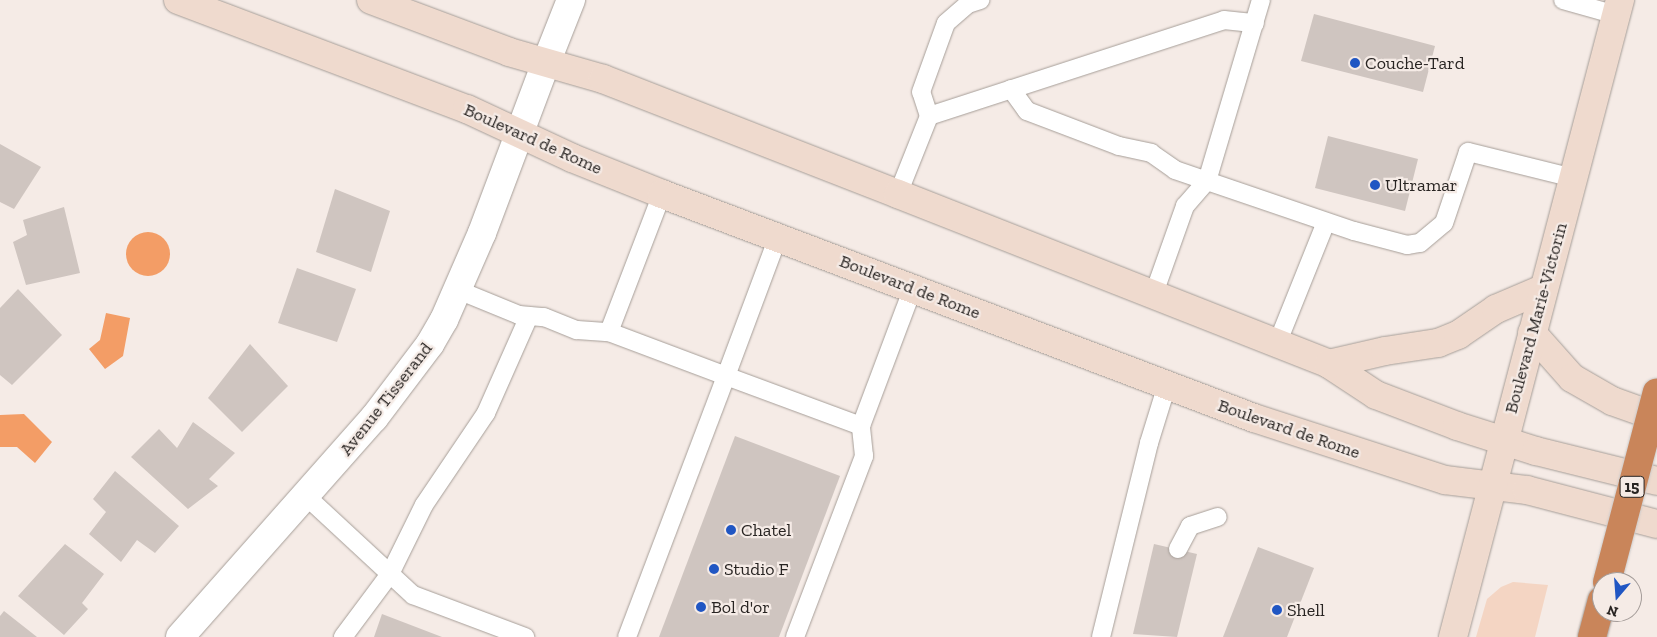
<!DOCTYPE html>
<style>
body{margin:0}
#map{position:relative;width:1657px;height:637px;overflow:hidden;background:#f5ebe6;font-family:"Zilla Slab",serif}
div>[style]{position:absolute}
.green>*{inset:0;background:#f4d5c3}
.water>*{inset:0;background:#f39d66}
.round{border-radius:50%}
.building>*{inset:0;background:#cfc5c0}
.roads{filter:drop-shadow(0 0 1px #a69e98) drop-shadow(0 0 1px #a69e98)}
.service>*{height:18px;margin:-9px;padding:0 9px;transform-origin:9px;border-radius:9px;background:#fff}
.minor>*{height:28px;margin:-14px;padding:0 14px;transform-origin:14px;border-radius:14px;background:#fff}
.tertiary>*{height:28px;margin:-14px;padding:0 14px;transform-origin:14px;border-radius:14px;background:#fff}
.secondary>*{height:28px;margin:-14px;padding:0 14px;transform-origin:14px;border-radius:14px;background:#efdace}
.motorway>*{height:28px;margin:-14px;padding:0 14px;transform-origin:14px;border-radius:14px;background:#c9855a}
.bridges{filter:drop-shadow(0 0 1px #cbcaca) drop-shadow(0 0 1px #cbcaca)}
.motorway-bridge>*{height:28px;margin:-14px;padding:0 14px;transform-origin:14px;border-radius:14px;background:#c9855a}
.dots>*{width:14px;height:14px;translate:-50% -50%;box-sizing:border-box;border:2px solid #f5ebe6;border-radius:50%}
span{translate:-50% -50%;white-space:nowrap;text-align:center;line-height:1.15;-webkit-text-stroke:4.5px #f5ebe6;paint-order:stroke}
.shield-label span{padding:1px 4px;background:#f5ebe6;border:1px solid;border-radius:4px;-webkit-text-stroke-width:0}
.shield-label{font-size:16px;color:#282422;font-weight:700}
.poi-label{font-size:18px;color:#282422}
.left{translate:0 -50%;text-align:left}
.street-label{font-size:18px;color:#282422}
.north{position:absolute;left:1592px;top:572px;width:50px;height:50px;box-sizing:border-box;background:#f5ebe6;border:1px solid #a39b98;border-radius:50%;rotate:198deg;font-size:14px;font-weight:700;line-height:20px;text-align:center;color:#282422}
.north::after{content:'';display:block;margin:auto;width:18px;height:22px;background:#2056c3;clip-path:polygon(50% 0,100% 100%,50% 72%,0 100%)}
</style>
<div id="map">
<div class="green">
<div style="clip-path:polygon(1513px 582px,1548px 585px,1535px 637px,1476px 637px,1487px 599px,1501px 587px)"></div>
</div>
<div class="water">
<div class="round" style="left:126px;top:232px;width:44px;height:44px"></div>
<div style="clip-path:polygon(106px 313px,130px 318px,123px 356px,105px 369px,89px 349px,100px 340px)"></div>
<div style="clip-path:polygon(24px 414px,52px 442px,35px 463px,17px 447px,0 447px,0 415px)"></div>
</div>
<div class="building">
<div style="clip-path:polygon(1314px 14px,1435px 46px,1423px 92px,1301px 61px)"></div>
<div style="clip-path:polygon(1328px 136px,1418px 159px,1405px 211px,1315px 188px)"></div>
<div style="clip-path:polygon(0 144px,41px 167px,14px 209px,0 202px)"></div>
<div style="clip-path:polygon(335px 189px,390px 211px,371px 272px,316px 252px)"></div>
<div style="clip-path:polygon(64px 207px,80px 273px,26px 285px,13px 242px,27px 235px,23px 220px)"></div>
<div style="clip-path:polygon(297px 268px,356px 289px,337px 342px,278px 323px)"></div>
<div style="clip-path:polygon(18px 289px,62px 335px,12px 385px,0 375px,0 308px)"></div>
<div style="clip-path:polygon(250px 344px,288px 386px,242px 432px,208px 398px)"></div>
<div style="clip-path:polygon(193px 422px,235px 453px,209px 479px,218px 486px,188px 509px,131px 457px,159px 429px,177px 448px)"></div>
<div style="clip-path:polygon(735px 436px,840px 476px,779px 637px,659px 637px)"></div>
<div style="clip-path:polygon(115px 471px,179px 526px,155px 553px,137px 540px,121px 562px,89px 534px,106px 512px,93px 499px)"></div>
<div style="clip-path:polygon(65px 544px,104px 574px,82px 603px,88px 609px,64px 635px,18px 596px)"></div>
<div style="clip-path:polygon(1154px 544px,1197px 554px,1177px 637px,1133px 634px)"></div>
<div style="clip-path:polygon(1258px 547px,1314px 568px,1287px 637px,1223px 637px)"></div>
<div style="clip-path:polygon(4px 611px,37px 637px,0 637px,0 616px)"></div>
<div style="clip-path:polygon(382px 614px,442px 637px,374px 637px)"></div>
</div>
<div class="roads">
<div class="service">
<div style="left:1563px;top:0;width:55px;rotate:15.8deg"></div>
<div style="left:1011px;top:89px;width:27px;rotate:54deg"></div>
<div style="left:1027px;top:111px;width:98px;rotate:20.8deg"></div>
<div style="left:1119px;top:146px;width:33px;rotate:12deg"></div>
<div style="left:1151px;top:153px;width:29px;rotate:35deg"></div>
<div style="left:1175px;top:170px;width:34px;rotate:19deg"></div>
<div style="left:1207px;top:181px;width:189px;rotate:-73.4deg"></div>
<div style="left:929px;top:116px;width:25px;rotate:-108deg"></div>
<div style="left:921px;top:92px;width:73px;rotate:-70.1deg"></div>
<div style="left:946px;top:23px;width:29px;rotate:-41deg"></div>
<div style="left:968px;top:4px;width:13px;rotate:-18deg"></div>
<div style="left:898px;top:194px;width:84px;rotate:-68.3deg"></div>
<div style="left:929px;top:116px;width:310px;rotate:-18deg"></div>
<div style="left:1224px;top:20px;width:31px;rotate:6deg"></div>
<div style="left:458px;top:290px;width:66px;rotate:22.3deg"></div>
<div style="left:519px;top:315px;width:25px;rotate:5deg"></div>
<div style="left:544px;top:317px;width:35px;rotate:22deg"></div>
<div style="left:577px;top:330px;width:32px;rotate:4deg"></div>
<div style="left:609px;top:332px;width:148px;rotate:-69deg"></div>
<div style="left:1153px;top:296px;width:96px;rotate:-70.4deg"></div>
<div style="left:1185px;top:206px;width:33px;rotate:-49deg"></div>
<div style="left:1207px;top:181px;width:155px;rotate:18.8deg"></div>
<div style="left:1354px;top:231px;width:55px;rotate:14.8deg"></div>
<div style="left:1407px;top:245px;width:13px;rotate:-9deg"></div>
<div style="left:1420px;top:243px;width:31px;rotate:-40deg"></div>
<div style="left:1444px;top:223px;width:75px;rotate:-71.3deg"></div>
<div style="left:1468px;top:152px;width:108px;rotate:13.9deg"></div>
<div style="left:609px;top:332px;width:125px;rotate:20.6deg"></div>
<div style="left:726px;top:376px;width:148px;rotate:-69.5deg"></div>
<div style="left:1277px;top:344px;width:131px;rotate:-68.1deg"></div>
<div style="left:306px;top:496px;width:146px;rotate:42.8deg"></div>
<div style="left:413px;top:595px;width:120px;rotate:20.6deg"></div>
<div style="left:1178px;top:549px;width:26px;rotate:-62deg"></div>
<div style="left:1190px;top:526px;width:29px;rotate:-18deg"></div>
<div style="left:343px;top:637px;width:79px;rotate:-53.3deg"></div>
<div style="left:390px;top:574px;width:77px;rotate:-63.8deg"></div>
<div style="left:424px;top:505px;width:111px;rotate:-56deg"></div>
<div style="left:486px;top:413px;width:106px;rotate:-66.1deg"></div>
<div style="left:627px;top:637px;width:279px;rotate:-69.2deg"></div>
<div style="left:726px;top:376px;width:144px;rotate:20.3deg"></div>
<div style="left:861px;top:426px;width:147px;rotate:-69.4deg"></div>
<div style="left:795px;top:637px;width:194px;rotate:-69.1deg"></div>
<div style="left:864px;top:456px;width:30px;rotate:-96deg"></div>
<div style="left:1101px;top:637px;width:200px;rotate:-76.1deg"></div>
<div style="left:1149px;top:443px;width:61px;rotate:-72.8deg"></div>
</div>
<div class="minor">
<div style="left:546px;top:63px;width:68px;rotate:-68.4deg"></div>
</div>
<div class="tertiary">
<div style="left:180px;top:637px;width:293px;rotate:-48.5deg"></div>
<div style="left:374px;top:418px;width:93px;rotate:-52.9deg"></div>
<div style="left:430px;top:344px;width:28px;rotate:-60deg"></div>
<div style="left:444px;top:320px;width:95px;rotate:-66.4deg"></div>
<div style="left:482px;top:233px;width:182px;rotate:-69.4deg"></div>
</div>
<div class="secondary">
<div style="left:178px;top:0;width:309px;rotate:20.7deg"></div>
<div style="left:467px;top:109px;width:116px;rotate:25deg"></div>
<div style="left:572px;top:158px;width:97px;rotate:21.8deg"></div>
<div style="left:662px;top:194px;width:633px;rotate:20.73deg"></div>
<div style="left:1254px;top:418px;width:201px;rotate:18deg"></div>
<div style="left:1445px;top:480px;width:83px;rotate:7deg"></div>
<div style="left:1527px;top:490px;width:134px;rotate:14.7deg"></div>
<div style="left:371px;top:0;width:147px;rotate:20.6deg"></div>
<div style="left:509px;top:52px;width:98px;rotate:16deg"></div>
<div style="left:603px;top:79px;width:317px;rotate:21.3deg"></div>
<div style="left:898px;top:194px;width:463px;rotate:21.5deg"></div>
<div style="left:1329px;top:364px;width:56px;rotate:33.4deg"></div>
<div style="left:1376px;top:395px;width:87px;rotate:20.9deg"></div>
<div style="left:1457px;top:426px;width:83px;rotate:17.6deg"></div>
<div style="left:1536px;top:451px;width:125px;rotate:13.9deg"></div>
<div style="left:1532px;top:333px;width:60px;rotate:48.4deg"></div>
<div style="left:1572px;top:378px;width:46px;rotate:29.9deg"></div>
<div style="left:1612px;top:401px;width:48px;rotate:19.6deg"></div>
<div style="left:1329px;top:364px;width:57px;rotate:-13.1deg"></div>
<div style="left:1385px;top:351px;width:54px;rotate:-8.6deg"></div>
<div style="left:1438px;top:343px;width:22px;rotate:-22deg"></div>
<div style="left:1458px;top:335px;width:46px;rotate:-34.4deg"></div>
<div style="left:1496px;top:309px;width:51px;rotate:-23.1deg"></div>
<div style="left:1453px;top:637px;width:659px;rotate:-75.31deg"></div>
</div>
<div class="motorway">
<div style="left:1592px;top:637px;width:38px;rotate:-75deg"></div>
</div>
</div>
<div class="bridges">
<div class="motorway-bridge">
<div style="left:1607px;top:582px;width:196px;rotate:-75.3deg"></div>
</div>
</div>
<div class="dots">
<div style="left:1355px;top:63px;background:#2056c3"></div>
<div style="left:1375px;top:185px;background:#2056c3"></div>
<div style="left:731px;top:530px;background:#2056c3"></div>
<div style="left:714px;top:569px;background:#2056c3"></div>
<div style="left:701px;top:607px;background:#2056c3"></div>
<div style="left:1277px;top:610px;background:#2056c3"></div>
</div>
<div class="shield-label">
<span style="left:1632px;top:487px">15</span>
</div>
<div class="poi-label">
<span class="left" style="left:1365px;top:63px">Couche-Tard</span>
<span class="left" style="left:1385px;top:185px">Ultramar</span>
<span class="left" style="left:741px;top:530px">Chatel</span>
<span class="left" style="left:724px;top:569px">Studio F</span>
<span class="left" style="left:711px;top:607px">Bol d'or</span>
<span class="left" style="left:1287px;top:610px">Shell</span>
</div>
<div class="street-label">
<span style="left:533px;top:139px;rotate:24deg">Boulevard de Rome</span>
<span style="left:910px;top:287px;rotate:21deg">Boulevard de Rome</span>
<span style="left:1536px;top:318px;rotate:-75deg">Boulevard Marie-Victorin</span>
<span style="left:386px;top:399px;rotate:-52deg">Avenue Tisserand</span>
<span style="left:1289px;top:429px;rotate:19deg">Boulevard de Rome</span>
</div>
<div class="north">N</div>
</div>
